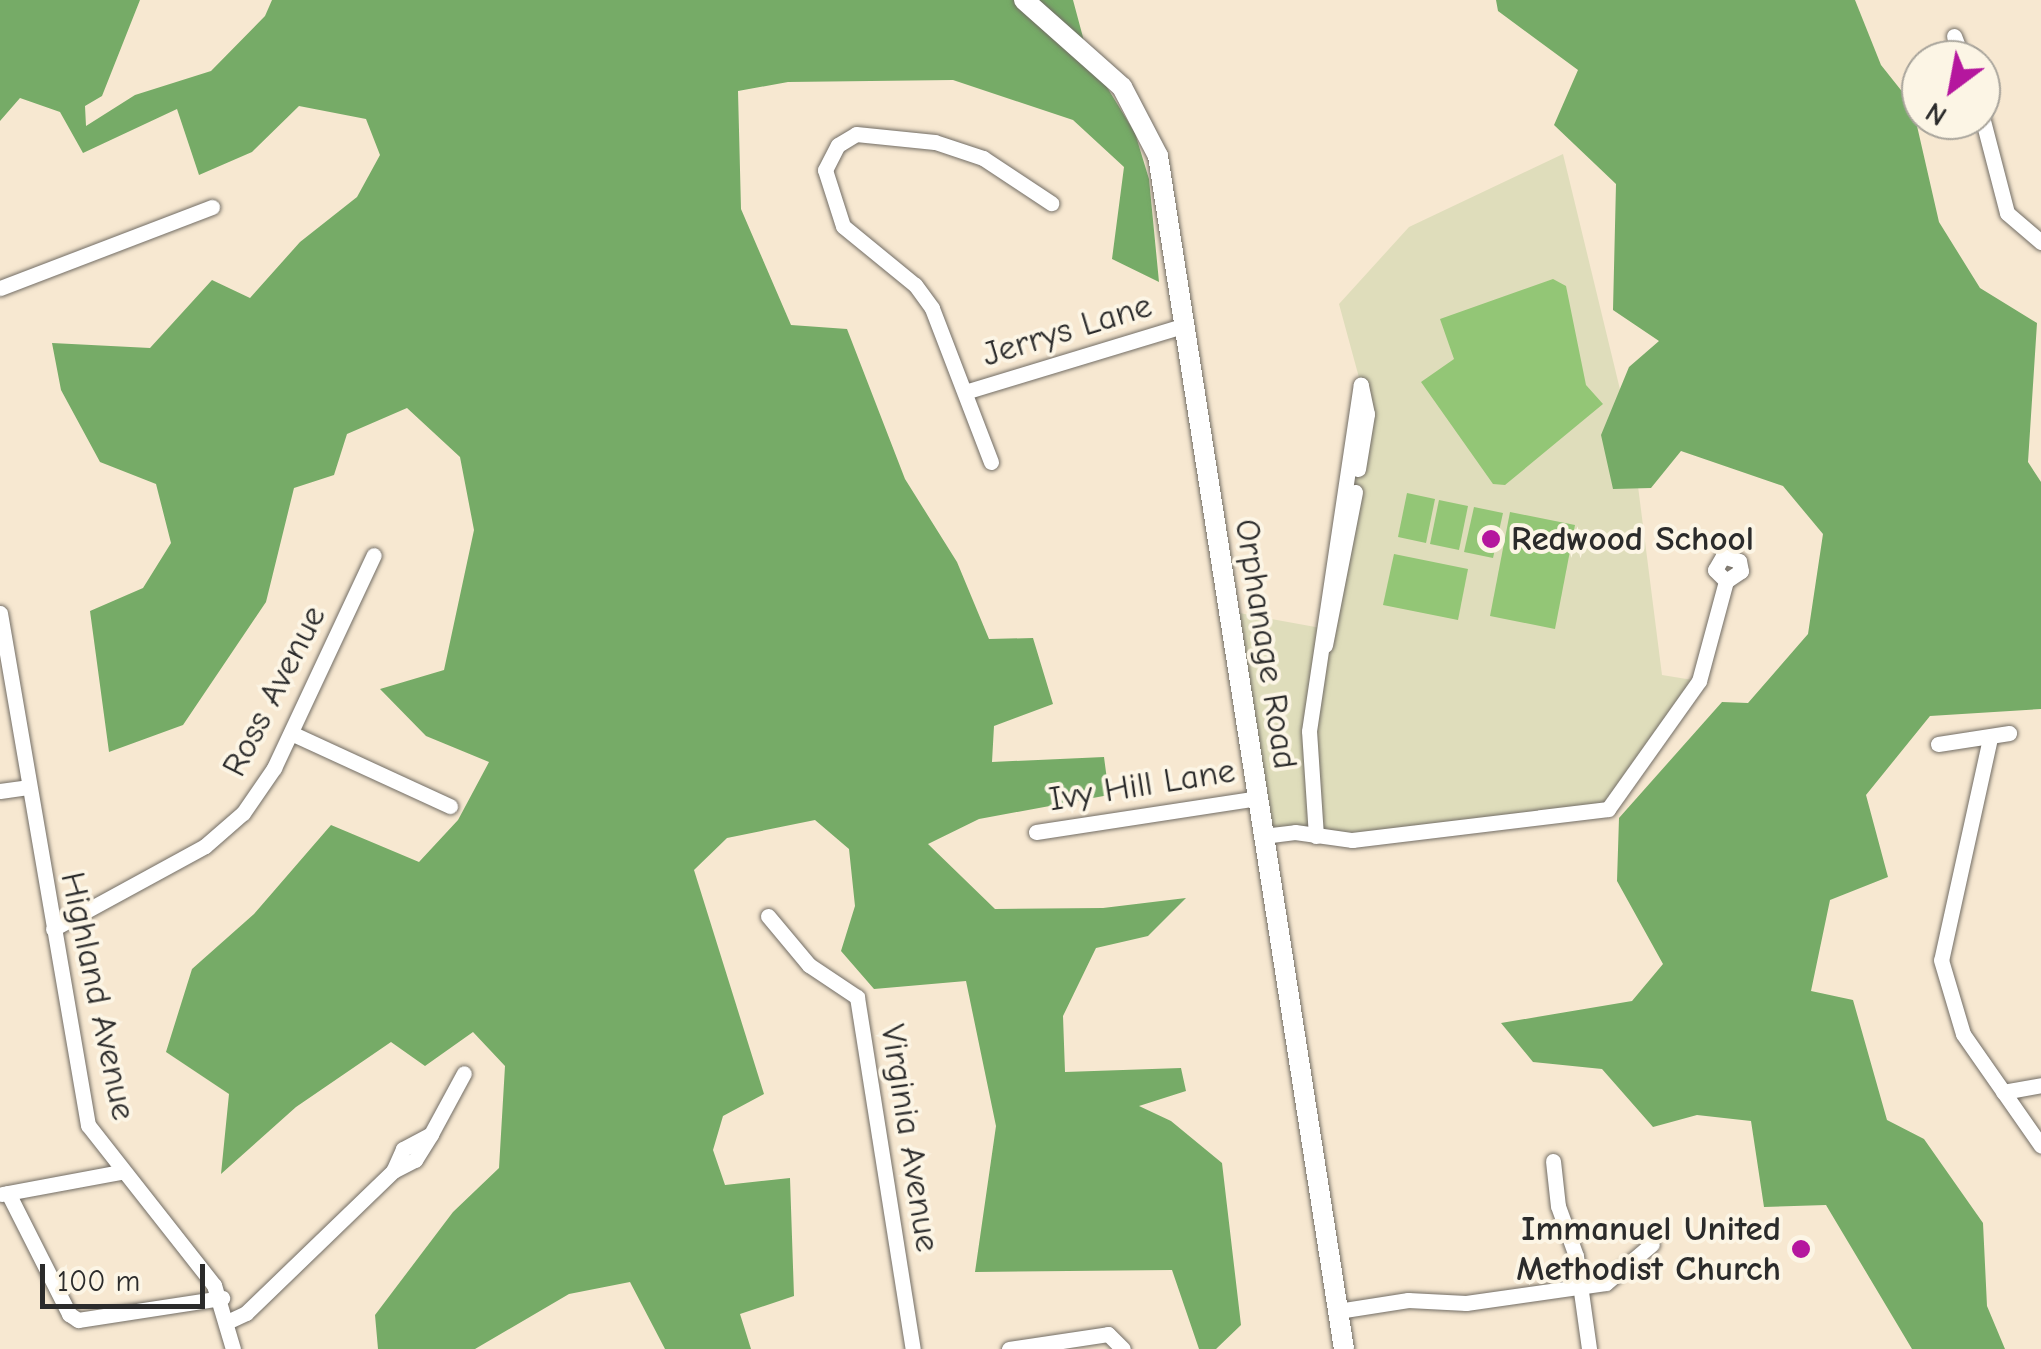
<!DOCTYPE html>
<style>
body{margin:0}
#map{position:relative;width:2041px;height:1349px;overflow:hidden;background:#f7e8d1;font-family:"Comic Neue",sans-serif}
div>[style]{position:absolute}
.built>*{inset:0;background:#dfddbb}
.green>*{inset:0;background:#93c676}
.forest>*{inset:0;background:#76ab67}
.roads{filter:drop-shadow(0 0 2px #726d65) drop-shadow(0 0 2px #726d65)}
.minor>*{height:15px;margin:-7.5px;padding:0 7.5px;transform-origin:7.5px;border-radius:7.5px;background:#fff}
.major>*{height:20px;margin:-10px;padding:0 10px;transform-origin:10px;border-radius:10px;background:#fff}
.dots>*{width:28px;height:28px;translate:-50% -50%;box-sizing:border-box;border:5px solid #fcf5e5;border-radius:50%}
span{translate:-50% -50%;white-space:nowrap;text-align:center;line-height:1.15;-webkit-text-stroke:8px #fcf5e5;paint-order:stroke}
.street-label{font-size:35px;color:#2b2b2b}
.poi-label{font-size:35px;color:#2b2b2b;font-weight:700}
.left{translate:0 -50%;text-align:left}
.right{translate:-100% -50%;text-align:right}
.north{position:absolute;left:1901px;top:40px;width:100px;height:100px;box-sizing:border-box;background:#fcf5e5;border:2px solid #a8a49b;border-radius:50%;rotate:212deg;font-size:28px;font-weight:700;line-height:40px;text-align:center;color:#2b2b2b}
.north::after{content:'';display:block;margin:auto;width:35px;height:45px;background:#b5179e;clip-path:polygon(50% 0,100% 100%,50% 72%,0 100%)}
.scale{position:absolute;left:40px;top:1264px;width:165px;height:45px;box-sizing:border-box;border:5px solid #2b2b2b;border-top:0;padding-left:12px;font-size:30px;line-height:35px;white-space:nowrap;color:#2b2b2b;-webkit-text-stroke:8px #fcf5e5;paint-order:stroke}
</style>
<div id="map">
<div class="built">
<div style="clip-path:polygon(1563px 154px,1632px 439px,1662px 675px,1699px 681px,1608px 809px,1352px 840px,1263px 836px,1228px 611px,1321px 628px,1361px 385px,1339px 304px,1409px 227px)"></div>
</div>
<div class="green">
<div style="clip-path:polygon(1553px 279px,1566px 286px,1586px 385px,1603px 404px,1505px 485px,1493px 484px,1421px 382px,1454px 359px,1440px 319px)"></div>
<div style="clip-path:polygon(1407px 493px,1435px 499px,1426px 543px,1398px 537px)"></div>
<div style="clip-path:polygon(1439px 500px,1468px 506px,1459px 550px,1430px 544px)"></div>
<div style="clip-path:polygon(1474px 507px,1503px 513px,1493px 558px,1464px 552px)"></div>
<div style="clip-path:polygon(1510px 512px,1575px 525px,1555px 629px,1490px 616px)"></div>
<div style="clip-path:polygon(1394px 554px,1468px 569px,1458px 620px,1383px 605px)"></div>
</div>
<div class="forest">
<div style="clip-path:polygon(0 0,140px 0,102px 96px,85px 106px,86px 126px,135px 95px,211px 71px,265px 16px,272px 0,1073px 0,1088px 56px,1135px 133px,1149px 179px,1159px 282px,1112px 259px,1124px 167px,1073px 120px,953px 80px,788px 82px,738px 91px,741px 209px,791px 325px,847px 329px,905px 479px,957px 562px,989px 639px,1033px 638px,1053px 704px,994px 726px,992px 762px,1104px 757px,1109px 795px,979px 819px,928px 844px,995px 909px,1103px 908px,1186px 898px,1148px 936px,1096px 948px,1063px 1016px,1065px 1072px,1181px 1068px,1186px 1091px,1139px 1106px,1171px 1121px,1222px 1163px,1241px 1325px,1216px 1349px,1199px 1349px,1172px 1270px,975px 1272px,996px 1126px,966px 981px,874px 989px,841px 951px,855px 906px,849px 849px,815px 820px,727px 838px,694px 870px,764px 1094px,723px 1116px,713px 1150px,725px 1185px,790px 1178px,794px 1296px,740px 1314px,751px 1349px,665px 1349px,630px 1282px,569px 1294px,475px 1349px,378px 1349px,375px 1315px,453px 1212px,499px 1168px,505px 1066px,473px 1032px,425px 1066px,391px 1042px,296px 1107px,221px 1174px,229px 1094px,166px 1052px,192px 969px,254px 914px,331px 825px,419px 862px,458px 820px,489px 762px,426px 736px,380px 689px,444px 670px,474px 530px,460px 457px,407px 408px,347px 434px,334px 475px,294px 488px,266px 602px,183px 725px,109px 752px,90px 611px,143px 588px,171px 543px,156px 484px,100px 462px,61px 390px,52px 343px,150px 348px,212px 280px,250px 298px,300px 242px,357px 197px,380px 155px,366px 119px,299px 106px,252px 152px,199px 175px,177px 109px,83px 153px,60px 112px,20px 98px,0 121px)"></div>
<div style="clip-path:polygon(1496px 0,1855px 0,1881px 65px,1912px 104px,1939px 222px,1980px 288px,2037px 323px,2028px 462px,2041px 482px,2041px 709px,1930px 716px,1866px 795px,1888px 877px,1830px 900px,1811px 991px,1853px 1000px,1887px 1120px,1924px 1139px,1983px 1223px,1987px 1306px,2005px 1349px,1912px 1349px,1826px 1205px,1764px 1207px,1751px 1121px,1697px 1115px,1653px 1127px,1602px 1069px,1533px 1062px,1501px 1023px,1632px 1001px,1663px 964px,1617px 881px,1619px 818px,1722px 702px,1748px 703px,1808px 634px,1823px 534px,1783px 486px,1681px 451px,1651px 488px,1613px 489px,1601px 435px,1629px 367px,1659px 341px,1613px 310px,1616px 184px,1554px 125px,1578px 70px,1498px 11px)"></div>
</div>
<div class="roads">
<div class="minor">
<div style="left:1954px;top:36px;width:26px;rotate:69deg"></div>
<div style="left:1981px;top:113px;width:103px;rotate:75.4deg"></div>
<div style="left:2007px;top:213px;width:45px;rotate:40.5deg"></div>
<div style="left:0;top:288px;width:227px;rotate:-20.9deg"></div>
<div style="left:965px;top:392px;width:230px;rotate:-16.9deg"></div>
<div style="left:991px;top:462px;width:165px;rotate:-111deg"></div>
<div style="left:932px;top:308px;width:29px;rotate:-126deg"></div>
<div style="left:915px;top:285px;width:93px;rotate:-140.7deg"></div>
<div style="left:843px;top:226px;width:59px;rotate:-107.8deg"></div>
<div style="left:825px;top:170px;width:28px;rotate:-63deg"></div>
<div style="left:838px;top:145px;width:21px;rotate:-31deg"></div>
<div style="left:856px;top:134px;width:79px;rotate:5.8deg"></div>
<div style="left:935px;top:142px;width:51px;rotate:18.4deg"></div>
<div style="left:983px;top:158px;width:82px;rotate:33.5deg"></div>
<div style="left:1358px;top:469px;width:56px;rotate:-80.7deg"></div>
<div style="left:1367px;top:414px;width:30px;rotate:-102deg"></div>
<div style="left:0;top:613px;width:520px;rotate:80.25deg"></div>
<div style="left:88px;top:1125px;width:204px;rotate:51.8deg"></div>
<div style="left:214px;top:1285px;width:67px;rotate:73.5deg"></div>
<div style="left:1325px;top:645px;width:156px;rotate:-78.9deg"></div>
<div style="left:291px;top:733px;width:175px;rotate:24.7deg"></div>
<div style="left:1990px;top:738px;width:227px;rotate:102.4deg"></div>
<div style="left:1941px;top:960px;width:77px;rotate:73.4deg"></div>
<div style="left:1963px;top:1034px;width:136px;rotate:55.1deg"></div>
<div style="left:1938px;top:744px;width:72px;rotate:-8.8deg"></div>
<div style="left:0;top:791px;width:28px;rotate:-8deg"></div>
<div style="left:1036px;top:832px;width:224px;rotate:-8.7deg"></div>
<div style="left:1263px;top:836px;width:32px;rotate:-7deg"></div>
<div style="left:1295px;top:832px;width:58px;rotate:8deg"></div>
<div style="left:1352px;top:840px;width:258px;rotate:-6.9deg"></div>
<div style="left:1608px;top:809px;width:157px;rotate:-54.6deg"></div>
<div style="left:1699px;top:681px;width:104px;rotate:-74.9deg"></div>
<div style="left:1726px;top:581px;width:18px;rotate:-34deg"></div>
<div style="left:1741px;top:571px;width:10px;rotate:-101deg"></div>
<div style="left:1739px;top:561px;width:17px;rotate:-163deg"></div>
<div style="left:1723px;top:556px;width:16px;rotate:120deg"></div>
<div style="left:1715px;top:570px;width:16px;rotate:45deg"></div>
<div style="left:1316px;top:836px;width:105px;rotate:-93.8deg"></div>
<div style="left:1309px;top:731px;width:350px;rotate:-81.5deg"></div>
<div style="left:768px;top:916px;width:64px;rotate:50.1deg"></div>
<div style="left:809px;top:965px;width:58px;rotate:33.7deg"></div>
<div style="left:857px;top:997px;width:356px;rotate:81deg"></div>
<div style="left:53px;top:929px;width:173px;rotate:-28.6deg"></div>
<div style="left:205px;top:846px;width:50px;rotate:-41deg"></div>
<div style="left:243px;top:813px;width:55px;rotate:-55.4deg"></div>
<div style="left:274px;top:768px;width:235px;rotate:-64.9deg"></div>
<div style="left:2003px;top:1092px;width:39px;rotate:-10deg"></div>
<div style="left:431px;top:1134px;width:69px;rotate:-61.6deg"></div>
<div style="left:1553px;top:1161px;width:45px;rotate:83.7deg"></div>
<div style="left:1558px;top:1206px;width:53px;rotate:70.2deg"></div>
<div style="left:1576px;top:1256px;width:94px;rotate:82deg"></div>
<div style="left:8px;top:1193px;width:136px;rotate:63.2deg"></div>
<div style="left:69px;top:1314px;width:11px;rotate:34deg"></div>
<div style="left:78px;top:1320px;width:146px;rotate:-8.7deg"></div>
<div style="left:2px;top:1194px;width:121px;rotate:-10.5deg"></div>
<div style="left:1338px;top:1311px;width:71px;rotate:-8.9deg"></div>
<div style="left:1408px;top:1300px;width:58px;rotate:3deg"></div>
<div style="left:1466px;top:1303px;width:141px;rotate:-8.1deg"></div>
<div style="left:1606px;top:1283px;width:60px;rotate:-40.3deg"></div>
<div style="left:229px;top:1321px;width:19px;rotate:-25deg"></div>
<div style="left:246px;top:1313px;width:204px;rotate:-44deg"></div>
<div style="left:393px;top:1171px;width:25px;rotate:-27deg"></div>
<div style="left:415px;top:1160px;width:31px;rotate:-58deg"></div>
<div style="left:431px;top:1134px;width:32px;rotate:152deg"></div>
<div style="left:403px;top:1149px;width:24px;rotate:114deg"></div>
<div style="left:1009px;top:1349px;width:100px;rotate:-8.6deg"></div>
<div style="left:1108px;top:1334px;width:21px;rotate:45deg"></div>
</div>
<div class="major">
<div style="left:1024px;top:0;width:131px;rotate:41.6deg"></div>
<div style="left:1122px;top:87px;width:78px;rotate:62.4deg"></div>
<div style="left:1158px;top:156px;width:1207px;rotate:81.14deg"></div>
</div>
</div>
<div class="dots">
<div style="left:1491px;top:539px;background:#b5179e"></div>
<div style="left:1801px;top:1249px;background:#b5179e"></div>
</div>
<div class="street-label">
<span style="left:1067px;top:330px;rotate:-17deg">Jerrys Lane</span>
<span style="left:1266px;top:644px;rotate:81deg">Orphanage Road</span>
<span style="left:274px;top:691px;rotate:-63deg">Ross Avenue</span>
<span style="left:1142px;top:785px;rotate:-9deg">Ivy Hill Lane</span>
<span style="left:98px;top:996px;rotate:78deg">Highland Avenue</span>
<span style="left:910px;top:1138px;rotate:81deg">Virginia Avenue</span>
</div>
<div class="poi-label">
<span class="left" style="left:1511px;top:539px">Redwood School</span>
<span class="right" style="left:1781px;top:1249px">Immanuel United<br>Methodist Church</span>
</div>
<div class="north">N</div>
<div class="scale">100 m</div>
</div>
